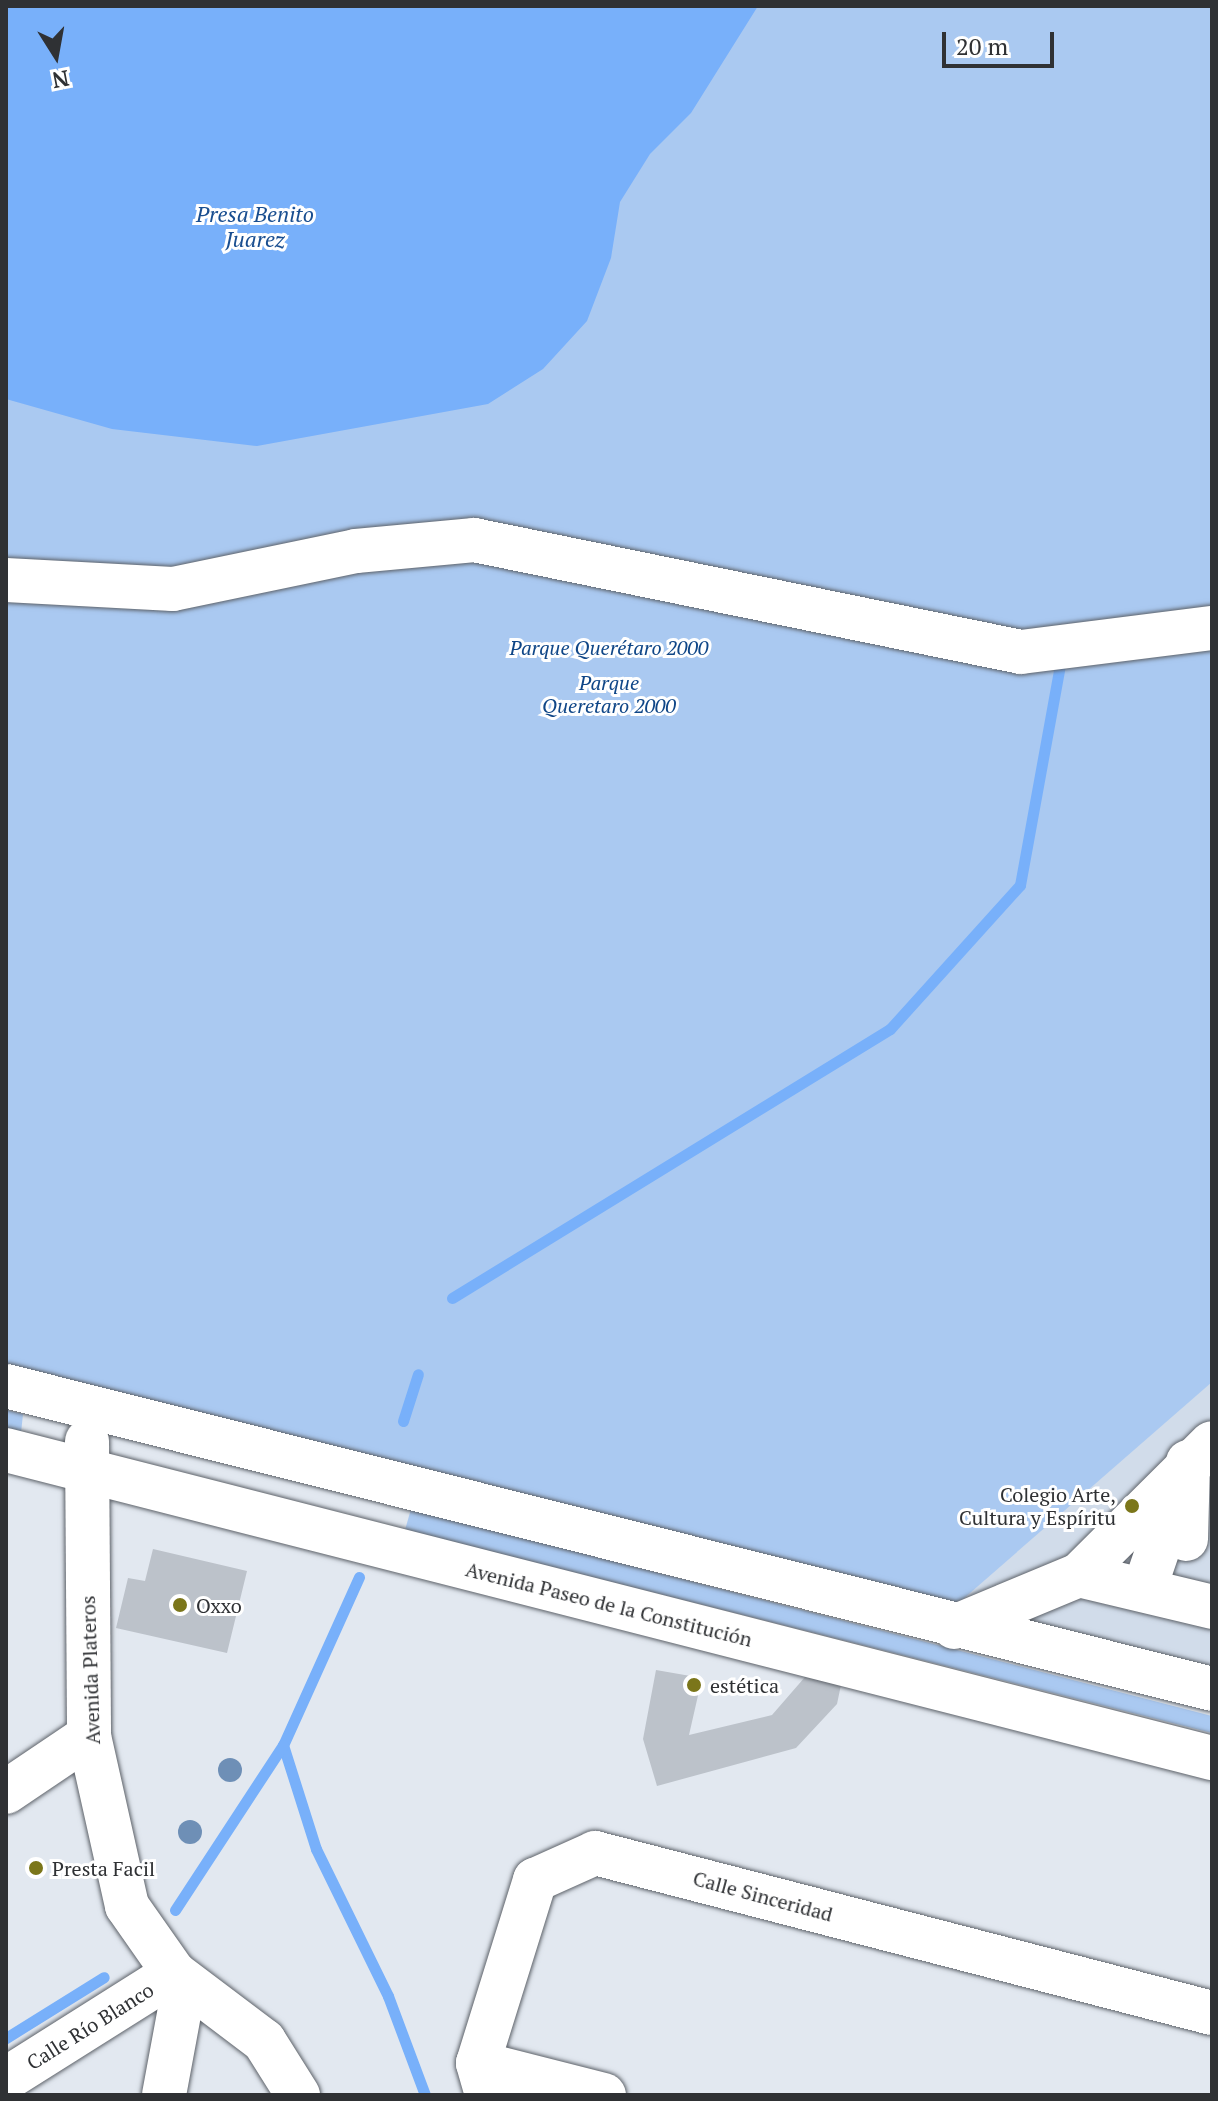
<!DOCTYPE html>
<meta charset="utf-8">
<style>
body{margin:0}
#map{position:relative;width:1218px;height:2101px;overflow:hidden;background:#e2e8f0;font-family:"PT Serif",serif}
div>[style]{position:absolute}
.built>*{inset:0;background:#d1dcea}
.green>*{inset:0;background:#aac9f1}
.water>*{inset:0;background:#78b0fa}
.stream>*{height:11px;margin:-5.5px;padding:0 5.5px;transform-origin:5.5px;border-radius:5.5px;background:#78b0fa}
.building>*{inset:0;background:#bcc2ca}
.roads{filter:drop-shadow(0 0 2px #5d6269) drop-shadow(0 0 2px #5d6269)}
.minor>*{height:44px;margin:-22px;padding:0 22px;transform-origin:22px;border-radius:22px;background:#fff}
.trees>*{width:24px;height:24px;margin:-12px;border-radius:50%;background:#6e8fb6}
.dots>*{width:22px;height:22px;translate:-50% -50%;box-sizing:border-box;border:4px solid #fff;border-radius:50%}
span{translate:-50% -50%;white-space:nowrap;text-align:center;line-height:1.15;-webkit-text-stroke:6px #fff;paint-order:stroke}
.park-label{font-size:20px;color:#0f4687;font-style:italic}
.poi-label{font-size:20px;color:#2f3134}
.right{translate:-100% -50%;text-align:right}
.left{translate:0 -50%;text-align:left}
.street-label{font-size:20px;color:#2f3134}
.water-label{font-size:22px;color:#194e90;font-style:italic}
.frame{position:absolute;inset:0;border:8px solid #2f3134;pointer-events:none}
.north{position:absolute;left:16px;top:16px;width:80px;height:80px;-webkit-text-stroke:6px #fff;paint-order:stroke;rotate:169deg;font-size:22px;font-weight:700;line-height:32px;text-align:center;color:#2f3134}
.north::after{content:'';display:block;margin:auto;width:28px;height:36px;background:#2f3134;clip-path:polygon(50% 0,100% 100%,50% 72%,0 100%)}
.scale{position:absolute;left:942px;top:32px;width:112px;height:36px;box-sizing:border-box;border:4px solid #2f3134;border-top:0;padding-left:10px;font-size:24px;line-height:28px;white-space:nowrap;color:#2f3134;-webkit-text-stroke:6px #fff;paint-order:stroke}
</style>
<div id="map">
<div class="built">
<div style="clip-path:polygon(1212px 1352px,1212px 1686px,939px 1620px)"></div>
</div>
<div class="green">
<div style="clip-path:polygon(6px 6px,1212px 6px,1212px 1382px,939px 1620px,6px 1390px)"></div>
<div style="clip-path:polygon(6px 1410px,23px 1414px,21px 1433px,6px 1429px)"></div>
<div style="clip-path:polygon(411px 1509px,1212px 1716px,1212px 1733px,405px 1530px)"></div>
</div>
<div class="water">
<div style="clip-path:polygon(6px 6px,758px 6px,691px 113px,650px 154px,620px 202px,611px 258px,587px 321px,543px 369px,488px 404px,257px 446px,112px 429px,6px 399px)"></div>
</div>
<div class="stream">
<div style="left:452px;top:1298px;width:514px;rotate:-31.56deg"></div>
<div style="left:890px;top:1029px;width:194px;rotate:-47.9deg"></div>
<div style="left:1020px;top:885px;width:229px;rotate:-79.7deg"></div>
<div style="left:403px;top:1421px;width:49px;rotate:-72.3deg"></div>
<div style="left:359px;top:1577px;width:184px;rotate:114.3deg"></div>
<div style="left:283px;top:1745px;width:109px;rotate:72.4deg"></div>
<div style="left:316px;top:1849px;width:164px;rotate:63.9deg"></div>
<div style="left:388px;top:1996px;width:106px;rotate:69.5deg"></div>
<div style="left:175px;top:1910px;width:197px;rotate:-56.8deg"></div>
<div style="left:6px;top:2038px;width:115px;rotate:-31.9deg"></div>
</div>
<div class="building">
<div style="clip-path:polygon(153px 1549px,247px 1571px,227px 1653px,116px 1628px,128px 1578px,145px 1581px)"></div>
<div style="clip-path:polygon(656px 1670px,702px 1678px,689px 1735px,772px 1715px,805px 1677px,841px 1685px,837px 1704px,796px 1748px,657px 1786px,643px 1739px)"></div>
</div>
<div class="roads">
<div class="minor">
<div style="left:6px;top:580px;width:167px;rotate:3.1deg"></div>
<div style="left:173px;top:589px;width:187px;rotate:-11.7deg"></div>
<div style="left:356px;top:551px;width:119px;rotate:-5.3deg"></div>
<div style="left:474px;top:540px;width:558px;rotate:11.57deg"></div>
<div style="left:1021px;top:652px;width:193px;rotate:-7.2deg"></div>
<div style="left:6px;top:1386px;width:1243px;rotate:14.1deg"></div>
<div style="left:87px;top:1441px;width:295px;rotate:89.6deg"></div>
<div style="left:89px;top:1736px;width:174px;rotate:77.4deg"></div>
<div style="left:127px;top:1906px;width:82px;rotate:55deg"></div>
<div style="left:174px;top:1973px;width:113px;rotate:37.1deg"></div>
<div style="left:264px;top:2041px;width:64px;rotate:57.8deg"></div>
<div style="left:6px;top:1450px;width:1245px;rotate:14.33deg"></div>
<div style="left:1186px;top:1539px;width:77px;rotate:-88.5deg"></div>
<div style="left:1079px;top:1575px;width:187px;rotate:-44.8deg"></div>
<div style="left:1144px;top:1590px;width:53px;rotate:-71.2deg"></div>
<div style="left:954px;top:1627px;width:135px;rotate:-22.6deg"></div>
<div style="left:1079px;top:1575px;width:137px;rotate:13.5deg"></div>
<div style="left:6px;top:1792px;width:100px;rotate:-34deg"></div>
<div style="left:478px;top:2063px;width:130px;rotate:14.3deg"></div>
<div style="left:6px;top:2079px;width:199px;rotate:-32.2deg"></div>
<div style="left:164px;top:2095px;width:115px;rotate:-79.5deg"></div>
<div style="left:487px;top:2095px;width:33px;rotate:-106deg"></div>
<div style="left:478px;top:2063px;width:192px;rotate:-72.7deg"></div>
<div style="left:535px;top:1880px;width:66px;rotate:-24.2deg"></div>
<div style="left:595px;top:1853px;width:637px;rotate:14.54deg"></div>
</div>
</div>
<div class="trees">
<div style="left:230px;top:1770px"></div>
<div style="left:190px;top:1832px"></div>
</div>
<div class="dots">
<div style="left:1132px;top:1506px;background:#7b761a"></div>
<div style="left:180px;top:1605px;background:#7b761a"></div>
<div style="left:694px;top:1685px;background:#7b761a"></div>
<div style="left:36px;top:1868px;background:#7b761a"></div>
</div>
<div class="park-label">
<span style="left:609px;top:647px">Parque Querétaro 2000</span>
<span style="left:609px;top:694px">Parque<br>Queretaro 2000</span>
</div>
<div class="poi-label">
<span class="right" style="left:1116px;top:1506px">Colegio Arte,<br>Cultura y Espíritu</span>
<span class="left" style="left:196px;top:1605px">Oxxo</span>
<span class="left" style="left:710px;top:1685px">estética</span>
<span class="left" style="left:52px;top:1868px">Presta Facil</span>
</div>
<div class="street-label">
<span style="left:609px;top:1604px;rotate:14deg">Avenida Paseo de la Constitución</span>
<span style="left:90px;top:1670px;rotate:-92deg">Avenida Plateros</span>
<span style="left:763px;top:1896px;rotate:15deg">Calle Sinceridad</span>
<span style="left:90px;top:2026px;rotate:-32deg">Calle Río Blanco</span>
</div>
<div class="water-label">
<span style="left:255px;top:226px">Presa Benito<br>Juarez</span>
</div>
<div class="frame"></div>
<div class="north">N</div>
<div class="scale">20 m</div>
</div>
